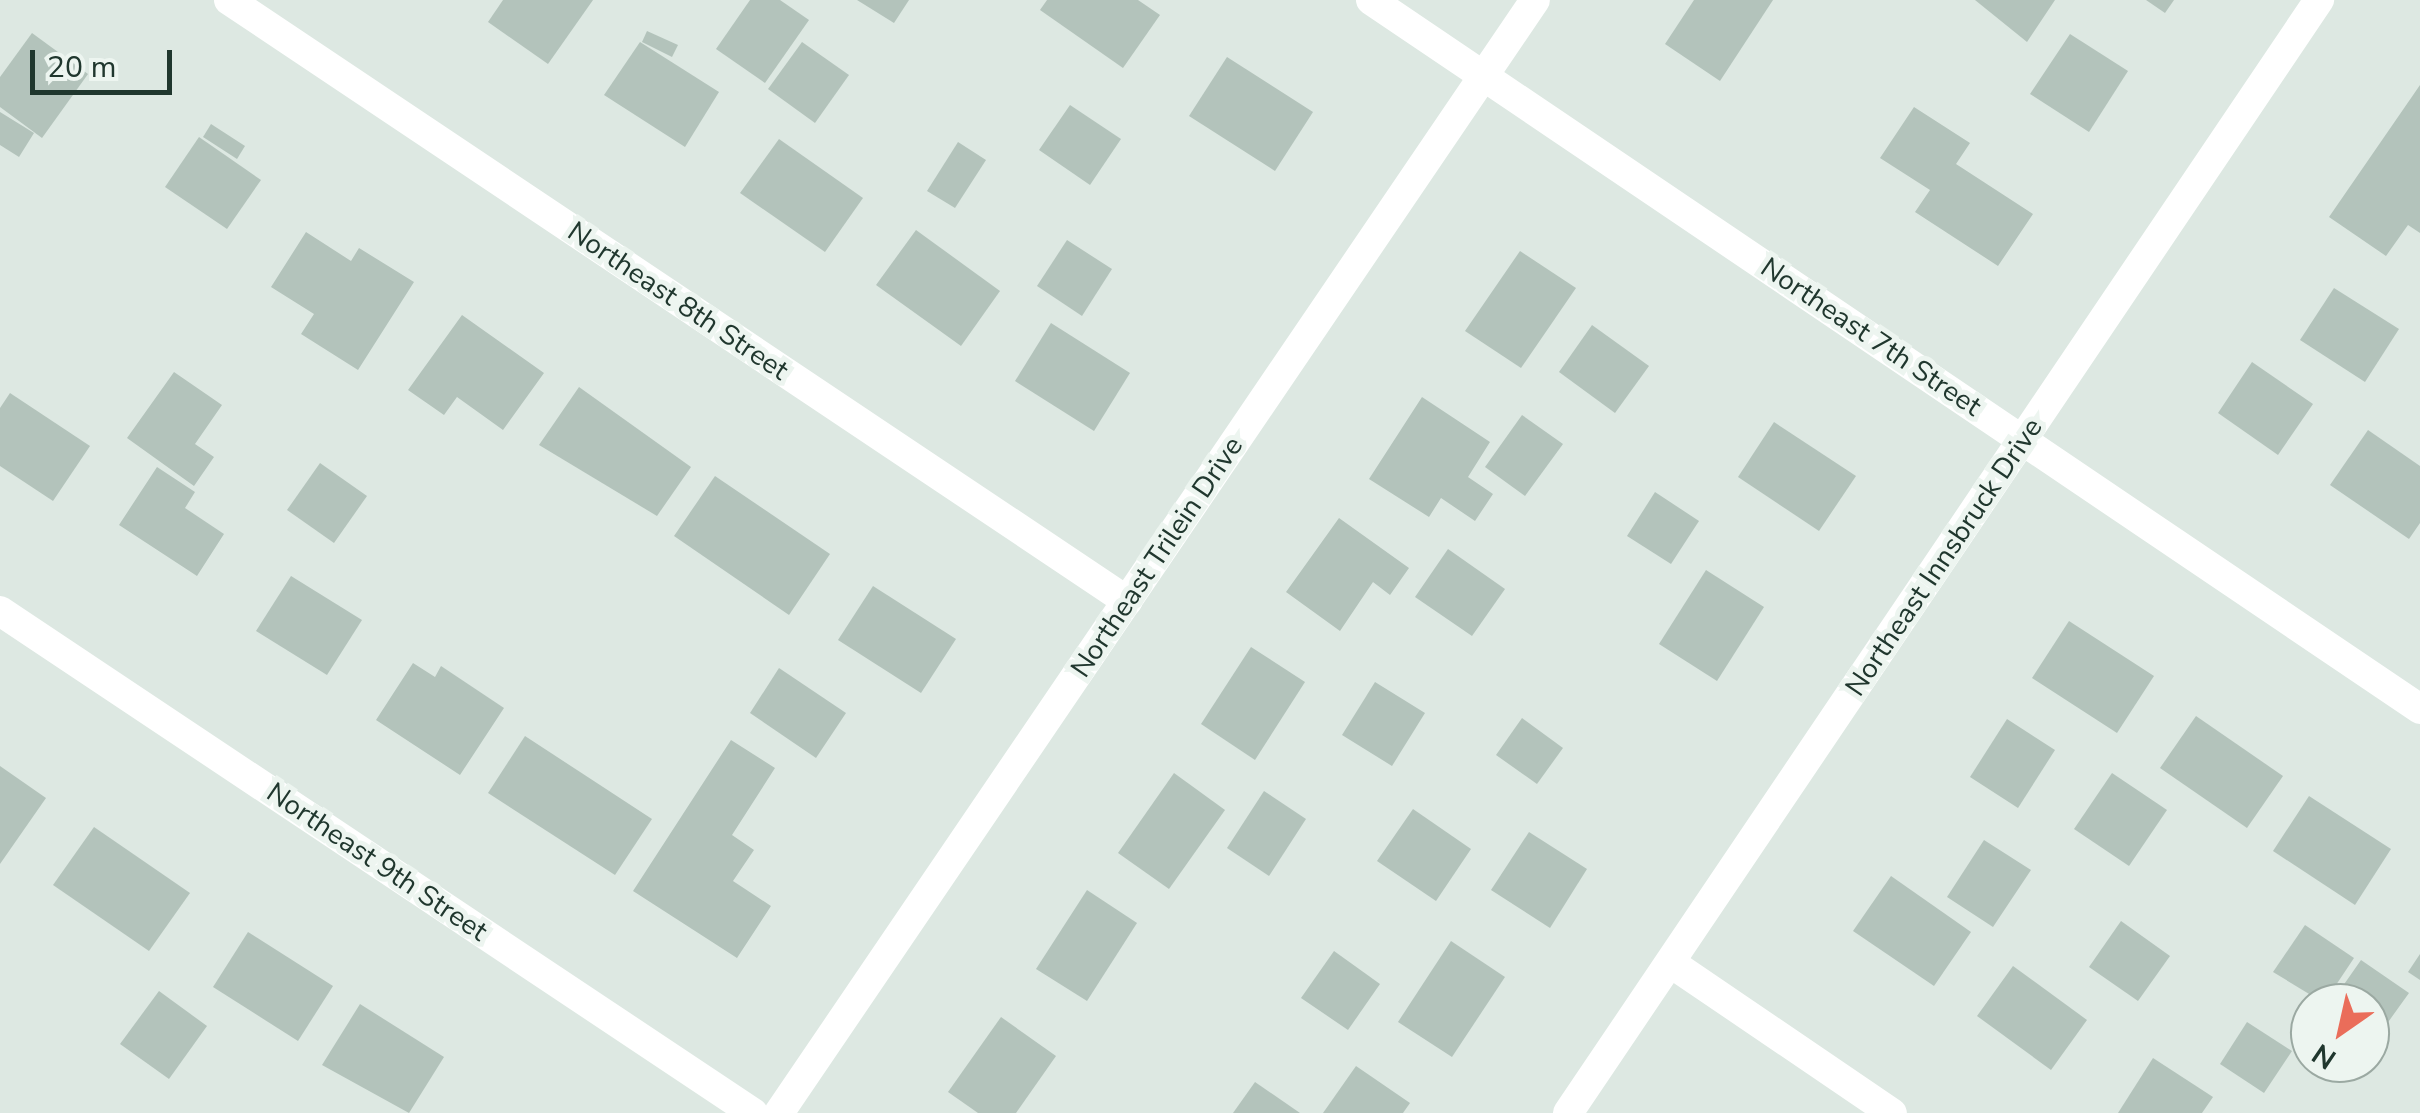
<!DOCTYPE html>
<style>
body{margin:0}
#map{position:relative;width:2420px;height:1113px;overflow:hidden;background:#dde8e2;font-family:"Nunito Sans",sans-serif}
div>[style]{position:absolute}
.building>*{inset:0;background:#b3c3bb}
.minor>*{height:30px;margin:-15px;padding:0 15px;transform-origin:15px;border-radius:15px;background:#fff}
span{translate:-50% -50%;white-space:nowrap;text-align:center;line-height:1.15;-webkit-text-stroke:10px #edf5f0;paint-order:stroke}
.street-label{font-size:28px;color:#20372e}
.north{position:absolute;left:2290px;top:983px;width:100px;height:100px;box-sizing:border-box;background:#edf5f0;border:2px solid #9ba9a2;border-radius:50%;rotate:214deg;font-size:28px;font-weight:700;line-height:40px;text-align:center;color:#20372e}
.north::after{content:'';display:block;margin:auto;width:35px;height:45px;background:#ea6d5a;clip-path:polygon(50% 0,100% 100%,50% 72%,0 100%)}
.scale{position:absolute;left:30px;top:50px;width:142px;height:45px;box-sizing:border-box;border:5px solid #20372e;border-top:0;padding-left:12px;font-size:30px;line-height:35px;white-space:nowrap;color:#20372e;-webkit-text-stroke:8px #edf5f0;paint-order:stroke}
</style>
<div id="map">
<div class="building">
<div style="clip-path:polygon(503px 0,593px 0,548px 64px,488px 22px)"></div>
<div style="clip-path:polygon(750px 0,780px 0,809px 20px,765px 83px,716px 49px)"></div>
<div style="clip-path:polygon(857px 0,909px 0,894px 23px)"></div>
<div style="clip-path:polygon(1047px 0,1138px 0,1160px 15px,1123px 68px,1040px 10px)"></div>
<div style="clip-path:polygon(1694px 0,1773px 0,1720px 81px,1665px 44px)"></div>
<div style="clip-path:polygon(1975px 0,2055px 0,2027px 42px)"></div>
<div style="clip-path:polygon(2146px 0,2174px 0,2165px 13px)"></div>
<div style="clip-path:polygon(647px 31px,678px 45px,672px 57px,642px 42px)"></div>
<div style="clip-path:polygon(32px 33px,88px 74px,42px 138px,0 107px,0 77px)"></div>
<div style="clip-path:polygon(2070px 34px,2128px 71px,2089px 132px,2030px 94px)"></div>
<div style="clip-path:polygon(640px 42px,719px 92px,685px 147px,604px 95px)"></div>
<div style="clip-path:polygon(802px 42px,849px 75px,815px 123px,768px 89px)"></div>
<div style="clip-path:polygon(1227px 57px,1313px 112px,1275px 171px,1189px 116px)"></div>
<div style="clip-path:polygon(2420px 85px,2420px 233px,2408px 225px,2386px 256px,2329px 217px)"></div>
<div style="clip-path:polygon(1070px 105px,1121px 139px,1090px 185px,1039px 150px)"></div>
<div style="clip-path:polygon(1914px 107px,1970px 143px,1956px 164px,2033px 214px,1998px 266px,1915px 212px,1930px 190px,1880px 158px)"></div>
<div style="clip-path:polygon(0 112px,34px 133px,19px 157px,0 145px)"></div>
<div style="clip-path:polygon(211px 124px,245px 146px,237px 159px,203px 137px)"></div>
<div style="clip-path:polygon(199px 137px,261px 180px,227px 229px,165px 187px)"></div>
<div style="clip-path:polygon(779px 139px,863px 198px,825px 252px,740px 193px)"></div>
<div style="clip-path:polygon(958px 142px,986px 160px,955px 208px,927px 191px)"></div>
<div style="clip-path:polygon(916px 230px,1000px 291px,961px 346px,876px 285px)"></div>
<div style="clip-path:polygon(306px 232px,351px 261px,359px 248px,414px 282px,358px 370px,301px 334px,314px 314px,271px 287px)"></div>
<div style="clip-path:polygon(1067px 240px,1112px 269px,1082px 316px,1037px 286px)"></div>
<div style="clip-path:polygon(1520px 251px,1576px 288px,1521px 368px,1465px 331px)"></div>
<div style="clip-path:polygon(2334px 288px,2399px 329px,2365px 382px,2300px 340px)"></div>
<div style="clip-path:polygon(462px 315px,544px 373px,503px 430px,457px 397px,444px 415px,408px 390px)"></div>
<div style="clip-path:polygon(1051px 323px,1130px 373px,1094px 431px,1015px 381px)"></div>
<div style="clip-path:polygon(1592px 325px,1649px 366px,1615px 413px,1559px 372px)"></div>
<div style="clip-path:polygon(2252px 362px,2313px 404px,2278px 455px,2218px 413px)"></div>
<div style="clip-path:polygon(174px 372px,222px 405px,195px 444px,214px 457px,194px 486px,127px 438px)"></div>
<div style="clip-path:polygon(579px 387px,691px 467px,657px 516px,539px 445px)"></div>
<div style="clip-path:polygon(10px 393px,90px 446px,53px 501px,0 466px,0 408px)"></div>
<div style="clip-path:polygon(1422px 397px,1490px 442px,1468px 477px,1493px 494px,1475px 521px,1441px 498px,1429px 517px,1369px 479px)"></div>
<div style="clip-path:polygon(1522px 415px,1563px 444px,1525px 496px,1485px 467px)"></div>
<div style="clip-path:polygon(1774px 422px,1856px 476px,1819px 531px,1738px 477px)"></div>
<div style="clip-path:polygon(2368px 430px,2420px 466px,2420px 523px,2409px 539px,2330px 485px)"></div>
<div style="clip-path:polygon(320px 463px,367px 496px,334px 543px,287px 510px)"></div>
<div style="clip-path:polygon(157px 467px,195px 492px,185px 508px,224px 534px,197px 576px,119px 525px)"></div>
<div style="clip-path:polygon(715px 476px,830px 554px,789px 615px,674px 536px)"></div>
<div style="clip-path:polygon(1655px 492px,1699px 521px,1671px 564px,1627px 536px)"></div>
<div style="clip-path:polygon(1339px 518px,1409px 568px,1390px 595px,1373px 582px,1340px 631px,1286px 592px)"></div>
<div style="clip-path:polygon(1448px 549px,1505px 589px,1472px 636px,1415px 597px)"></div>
<div style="clip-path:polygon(1706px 570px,1764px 607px,1717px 681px,1659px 644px)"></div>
<div style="clip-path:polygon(291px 576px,362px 620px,327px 675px,256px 631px)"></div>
<div style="clip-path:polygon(873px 586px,956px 639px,921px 693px,838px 640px)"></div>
<div style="clip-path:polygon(2069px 621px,2154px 676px,2117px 733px,2032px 678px)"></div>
<div style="clip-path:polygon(1251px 647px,1305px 682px,1255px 760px,1201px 724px)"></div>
<div style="clip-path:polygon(413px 663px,435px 677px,441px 666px,504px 708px,460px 775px,376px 720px)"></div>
<div style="clip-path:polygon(779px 668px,846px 713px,816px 758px,750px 713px)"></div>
<div style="clip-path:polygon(1375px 682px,1425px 713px,1392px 766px,1342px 735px)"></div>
<div style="clip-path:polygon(2196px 716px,2283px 776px,2247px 828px,2160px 768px)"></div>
<div style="clip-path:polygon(1522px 718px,1563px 748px,1537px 784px,1496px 755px)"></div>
<div style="clip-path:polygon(2007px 719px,2055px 750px,2018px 808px,1970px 777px)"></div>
<div style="clip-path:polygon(525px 736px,652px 819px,615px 875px,488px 793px)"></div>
<div style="clip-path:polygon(731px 740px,775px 768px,732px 835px,754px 850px,733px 881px,771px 906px,737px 958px,633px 891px)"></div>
<div style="clip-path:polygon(0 766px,46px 798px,0 864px)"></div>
<div style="clip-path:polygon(1174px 773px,1225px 810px,1169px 889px,1118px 853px)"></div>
<div style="clip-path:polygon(2112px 773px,2167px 810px,2129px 866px,2074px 829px)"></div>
<div style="clip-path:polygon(1264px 791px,1306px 819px,1269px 876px,1227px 848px)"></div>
<div style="clip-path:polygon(2309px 796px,2391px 849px,2355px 905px,2273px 851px)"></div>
<div style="clip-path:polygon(1413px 809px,1471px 849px,1436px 901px,1377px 861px)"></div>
<div style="clip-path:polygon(94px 827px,190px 893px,149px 951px,53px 885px)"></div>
<div style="clip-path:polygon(1529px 832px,1587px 869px,1550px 928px,1491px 890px)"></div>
<div style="clip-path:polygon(1984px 840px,2031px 870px,1993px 927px,1947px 897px)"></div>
<div style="clip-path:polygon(1891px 876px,1971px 932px,1934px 986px,1853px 931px)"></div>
<div style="clip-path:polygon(1087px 890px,1137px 923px,1087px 1001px,1036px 969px)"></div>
<div style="clip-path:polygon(2121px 921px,2170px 956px,2138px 1001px,2089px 967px)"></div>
<div style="clip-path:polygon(2305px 925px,2354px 958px,2324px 1003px,2273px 972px)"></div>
<div style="clip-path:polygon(248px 932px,333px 986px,298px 1041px,213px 987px)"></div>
<div style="clip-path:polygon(1451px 941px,1505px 977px,1452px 1057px,1398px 1022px)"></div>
<div style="clip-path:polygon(1334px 951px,1380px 984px,1348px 1030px,1301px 998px)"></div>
<div style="clip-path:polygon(2420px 954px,2420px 980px,2408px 972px)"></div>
<div style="clip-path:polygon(2361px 960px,2409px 993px,2376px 1039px,2370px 1003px,2331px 1003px)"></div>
<div style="clip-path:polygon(2013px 966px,2087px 1020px,2051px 1070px,1977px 1016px)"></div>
<div style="clip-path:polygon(159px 991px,207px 1026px,169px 1079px,120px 1044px)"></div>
<div style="clip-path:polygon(360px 1004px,444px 1057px,409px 1113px,322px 1065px)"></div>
<div style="clip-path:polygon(1001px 1017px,1056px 1056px,1016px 1113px,978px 1113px,948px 1092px)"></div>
<div style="clip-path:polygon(2247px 1022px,2292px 1051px,2264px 1093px,2220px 1064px)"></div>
<div style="clip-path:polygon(2153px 1058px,2213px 1097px,2202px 1113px,2118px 1113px)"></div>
<div style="clip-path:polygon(1356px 1066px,1410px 1103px,1403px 1113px,1323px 1113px)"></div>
<div style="clip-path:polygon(1255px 1082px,1300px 1113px,1233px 1113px)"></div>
</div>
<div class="minor">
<div style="left:229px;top:0;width:1081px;rotate:33.79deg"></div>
<div style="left:1371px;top:0;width:1266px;rotate:34.05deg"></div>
<div style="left:0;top:611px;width:905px;rotate:33.69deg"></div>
<div style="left:1671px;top:963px;width:267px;rotate:34.2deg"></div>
<div style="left:779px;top:1113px;width:1345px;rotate:-55.81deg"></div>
<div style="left:1568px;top:1113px;width:1343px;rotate:-55.99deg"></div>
</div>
<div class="street-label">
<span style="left:678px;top:301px;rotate:34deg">Northeast 8th Street</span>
<span style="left:1871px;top:337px;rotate:34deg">Northeast 7th Street</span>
<span style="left:1157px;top:557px;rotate:-56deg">Northeast Trilein Drive</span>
<span style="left:1944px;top:557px;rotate:-56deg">Northeast Innsbruck Drive</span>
<span style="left:377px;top:862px;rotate:34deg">Northeast 9th Street</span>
</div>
<div class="north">N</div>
<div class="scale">20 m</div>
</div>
